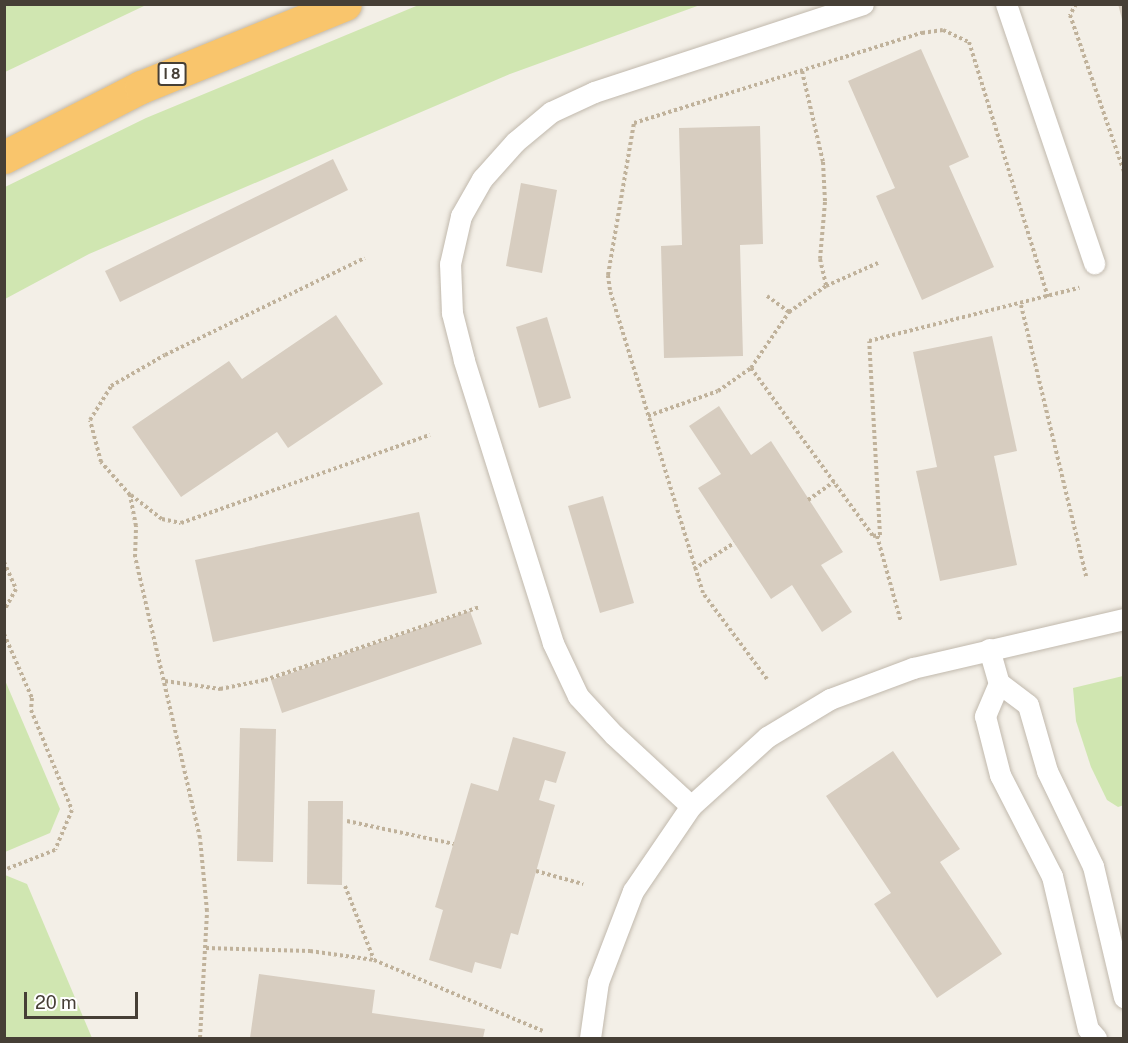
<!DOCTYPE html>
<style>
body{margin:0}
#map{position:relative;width:1128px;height:1043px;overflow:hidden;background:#f3efe7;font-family:"Public Sans",sans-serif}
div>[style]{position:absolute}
.green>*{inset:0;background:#d0e6b1}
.building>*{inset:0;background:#d7cdc0}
.path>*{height:4px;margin-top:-2px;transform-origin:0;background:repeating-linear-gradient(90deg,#c0b29b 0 3px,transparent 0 6px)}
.roads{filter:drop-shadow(0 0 2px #c1b9ad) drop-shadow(0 0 2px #c1b9ad)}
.lane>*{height:21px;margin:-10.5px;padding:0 10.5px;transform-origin:10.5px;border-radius:10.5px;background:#fff}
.highway>*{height:33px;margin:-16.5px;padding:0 16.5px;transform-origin:16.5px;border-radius:16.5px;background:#f9c56c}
span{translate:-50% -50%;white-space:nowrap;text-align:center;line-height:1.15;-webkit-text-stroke:5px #fff;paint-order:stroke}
.shield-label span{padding:2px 4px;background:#fff;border:2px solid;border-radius:4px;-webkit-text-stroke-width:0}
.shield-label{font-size:14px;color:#463f36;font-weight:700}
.frame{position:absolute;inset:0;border:6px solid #463f36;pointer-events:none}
.scale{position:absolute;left:24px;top:992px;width:114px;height:27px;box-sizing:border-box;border:3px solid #463f36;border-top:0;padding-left:8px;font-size:18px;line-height:21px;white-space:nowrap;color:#463f36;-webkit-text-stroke:4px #fff;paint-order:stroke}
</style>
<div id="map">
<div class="green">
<div style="clip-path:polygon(5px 4px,146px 4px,146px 5px,5px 72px)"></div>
<div style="clip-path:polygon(421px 4px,700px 5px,510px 74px,89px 254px,5px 299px,5px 187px,146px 118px)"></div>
<div style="clip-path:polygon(1123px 676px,1124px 805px,1118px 807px,1107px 800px,1091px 767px,1076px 721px,1073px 688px)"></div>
<div style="clip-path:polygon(4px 678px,60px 809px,50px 833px,5px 852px)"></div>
<div style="clip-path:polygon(5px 875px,27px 884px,92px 1038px,5px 1038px)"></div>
</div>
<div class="building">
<div style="clip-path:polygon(1118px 4px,1124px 4px,1124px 23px,1123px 23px)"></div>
<div style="clip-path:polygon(921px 49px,969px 157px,949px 166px,994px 267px,922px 300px,876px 196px,895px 188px,848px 81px)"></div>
<div style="clip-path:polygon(760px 126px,763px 244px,740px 245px,743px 356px,664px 358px,661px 246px,682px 245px,679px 128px)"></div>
<div style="clip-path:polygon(333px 159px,348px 190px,120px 302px,105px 271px)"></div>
<div style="clip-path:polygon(521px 183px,557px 190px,542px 273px,506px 266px)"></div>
<div style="clip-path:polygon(336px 315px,383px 384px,288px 448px,277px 432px,181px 497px,132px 427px,229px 361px,242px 379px)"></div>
<div style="clip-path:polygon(547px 317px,571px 398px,539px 408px,516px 327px)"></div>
<div style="clip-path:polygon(992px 336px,1017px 451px,994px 456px,1017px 565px,940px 581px,916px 471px,937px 467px,913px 352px)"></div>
<div style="clip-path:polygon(719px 406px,751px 455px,771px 441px,843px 552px,821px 565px,852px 612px,822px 632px,792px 585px,771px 599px,698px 488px,721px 474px,689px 426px)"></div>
<div style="clip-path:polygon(603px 496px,634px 603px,600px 613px,568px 506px)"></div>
<div style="clip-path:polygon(419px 512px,437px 593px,213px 642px,195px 560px)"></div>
<div style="clip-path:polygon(470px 611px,482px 644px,282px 713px,271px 680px)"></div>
<div style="clip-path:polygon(240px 728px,276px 729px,273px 862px,237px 861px)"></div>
<div style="clip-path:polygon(513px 737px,566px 752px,556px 783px,545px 780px,539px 800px,555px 805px,518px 935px,511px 933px,501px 969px,475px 962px,472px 973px,429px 960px,443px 910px,435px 907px,471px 783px,498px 791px)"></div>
<div style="clip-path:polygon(893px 751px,960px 849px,940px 862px,1002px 954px,937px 998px,874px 904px,891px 893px,826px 796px)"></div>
<div style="clip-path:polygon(308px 801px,343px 801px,342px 885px,307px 884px)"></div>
<div style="clip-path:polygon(259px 974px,375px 990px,372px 1013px,485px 1029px,483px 1038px,250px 1038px)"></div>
</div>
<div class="path">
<div style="left:1076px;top:4px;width:13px;rotate:119deg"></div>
<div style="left:1070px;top:15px;width:166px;rotate:71deg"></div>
<div style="left:802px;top:71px;width:93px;rotate:77deg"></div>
<div style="left:823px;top:162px;width:40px;rotate:87.1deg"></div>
<div style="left:825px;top:202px;width:57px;rotate:95deg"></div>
<div style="left:820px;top:259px;width:28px;rotate:77deg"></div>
<div style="left:826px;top:286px;width:57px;rotate:-23.9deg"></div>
<div style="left:767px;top:296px;width:27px;rotate:36deg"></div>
<div style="left:1021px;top:305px;width:279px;rotate:76.5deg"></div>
<div style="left:751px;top:368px;width:208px;rotate:54deg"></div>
<div style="left:873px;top:536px;width:7px;rotate:-8deg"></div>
<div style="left:880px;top:535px;width:194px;rotate:-93.2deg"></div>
<div style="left:869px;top:341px;width:217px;rotate:-14.2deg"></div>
<div style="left:648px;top:416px;width:74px;rotate:-19.7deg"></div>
<div style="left:718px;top:391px;width:40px;rotate:-34.9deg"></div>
<div style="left:751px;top:368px;width:68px;rotate:-55.8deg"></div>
<div style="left:789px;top:312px;width:45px;rotate:-35.1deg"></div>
<div style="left:131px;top:495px;width:39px;rotate:38deg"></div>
<div style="left:162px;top:519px;width:19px;rotate:12deg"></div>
<div style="left:181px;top:523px;width:264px;rotate:-19.5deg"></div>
<div style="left:808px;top:500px;width:32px;rotate:-35deg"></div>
<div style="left:877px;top:536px;width:89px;rotate:74.4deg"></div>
<div style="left:4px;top:562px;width:30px;rotate:66deg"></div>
<div style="left:16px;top:589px;width:25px;rotate:119deg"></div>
<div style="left:694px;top:569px;width:48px;rotate:-33deg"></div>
<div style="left:4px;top:634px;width:70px;rotate:66.4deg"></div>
<div style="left:32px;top:698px;width:12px;rotate:95deg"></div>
<div style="left:31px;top:710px;width:108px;rotate:67.7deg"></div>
<div style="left:72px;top:810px;width:43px;rotate:113deg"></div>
<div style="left:55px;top:850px;width:55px;rotate:158.6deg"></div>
<div style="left:767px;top:679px;width:107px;rotate:-126.7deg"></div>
<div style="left:703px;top:593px;width:317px;rotate:-107.1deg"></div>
<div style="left:610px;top:290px;width:15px;rotate:-98deg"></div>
<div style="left:608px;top:275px;width:154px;rotate:-80.3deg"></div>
<div style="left:634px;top:123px;width:302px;rotate:-17.4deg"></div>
<div style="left:922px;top:33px;width:21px;rotate:-8deg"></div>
<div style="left:943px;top:30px;width:29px;rotate:25deg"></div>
<div style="left:969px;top:42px;width:267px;rotate:72.8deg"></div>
<div style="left:165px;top:681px;width:56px;rotate:8.3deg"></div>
<div style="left:220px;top:689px;width:46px;rotate:-11.3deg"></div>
<div style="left:265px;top:680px;width:227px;rotate:-18.8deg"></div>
<div style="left:347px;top:821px;width:109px;rotate:12.1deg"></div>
<div style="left:536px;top:871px;width:49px;rotate:15.5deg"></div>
<div style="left:345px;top:886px;width:79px;rotate:68.6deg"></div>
<div style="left:374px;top:960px;width:183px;rotate:22.8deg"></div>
<div style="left:206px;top:948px;width:104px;rotate:1.7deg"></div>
<div style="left:310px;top:951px;width:65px;rotate:8deg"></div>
<div style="left:200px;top:1038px;width:127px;rotate:-86.8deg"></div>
<div style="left:207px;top:911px;width:73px;rotate:-95.5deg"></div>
<div style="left:200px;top:838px;width:288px;rotate:-103deg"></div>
<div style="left:135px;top:557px;width:31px;rotate:-88deg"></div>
<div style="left:136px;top:526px;width:32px;rotate:-101deg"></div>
<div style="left:130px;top:495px;width:44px;rotate:-131.3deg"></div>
<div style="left:101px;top:462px;width:43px;rotate:-104.7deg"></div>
<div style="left:90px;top:420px;width:40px;rotate:-58deg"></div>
<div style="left:111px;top:386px;width:62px;rotate:-29.9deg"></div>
<div style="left:165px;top:355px;width:222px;rotate:-25.9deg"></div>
</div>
<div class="roads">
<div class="lane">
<div style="left:1006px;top:4px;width:274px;rotate:71.2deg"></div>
<div style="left:989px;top:649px;width:35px;rotate:74deg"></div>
<div style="left:999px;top:683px;width:36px;rotate:37deg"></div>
<div style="left:1028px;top:705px;width:69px;rotate:73.9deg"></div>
<div style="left:1047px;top:771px;width:106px;rotate:64.2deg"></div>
<div style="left:1093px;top:866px;width:135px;rotate:76.7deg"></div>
<div style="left:999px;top:683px;width:36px;rotate:113deg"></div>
<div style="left:985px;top:716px;width:61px;rotate:75.7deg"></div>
<div style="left:1000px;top:775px;width:114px;rotate:62.8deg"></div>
<div style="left:1052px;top:876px;width:157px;rotate:76.8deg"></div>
<div style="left:1088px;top:1029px;width:12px;rotate:48deg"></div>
<div style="left:691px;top:806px;width:105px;rotate:-137.3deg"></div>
<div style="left:614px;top:735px;width:53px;rotate:-132.7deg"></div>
<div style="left:578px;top:696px;width:59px;rotate:-115.3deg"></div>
<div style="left:553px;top:643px;width:297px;rotate:-107.5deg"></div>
<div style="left:464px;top:360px;width:49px;rotate:-104.3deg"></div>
<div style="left:452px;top:313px;width:49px;rotate:-92.3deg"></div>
<div style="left:450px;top:264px;width:49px;rotate:-77.1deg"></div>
<div style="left:461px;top:216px;width:43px;rotate:-60.4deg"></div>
<div style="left:482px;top:179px;width:50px;rotate:-48.3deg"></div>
<div style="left:515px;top:142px;width:47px;rotate:-39.8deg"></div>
<div style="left:551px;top:112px;width:47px;rotate:-24.9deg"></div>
<div style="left:594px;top:92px;width:283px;rotate:-18.1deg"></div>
<div style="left:590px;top:1038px;width:57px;rotate:-81.9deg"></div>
<div style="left:598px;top:982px;width:97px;rotate:-69deg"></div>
<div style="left:633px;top:891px;width:103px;rotate:-55.7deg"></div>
<div style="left:691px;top:806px;width:103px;rotate:-42.2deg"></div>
<div style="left:767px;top:737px;width:74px;rotate:-31.1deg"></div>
<div style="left:830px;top:699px;width:89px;rotate:-20.5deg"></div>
<div style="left:913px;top:668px;width:217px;rotate:-13.1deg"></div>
</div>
<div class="highway">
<div style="left:4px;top:157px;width:154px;rotate:-27.1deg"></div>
<div style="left:141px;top:87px;width:220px;rotate:-22.1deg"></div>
</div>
</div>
<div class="shield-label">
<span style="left:172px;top:74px">I 8</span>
</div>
<div class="frame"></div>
<div class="scale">20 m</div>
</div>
